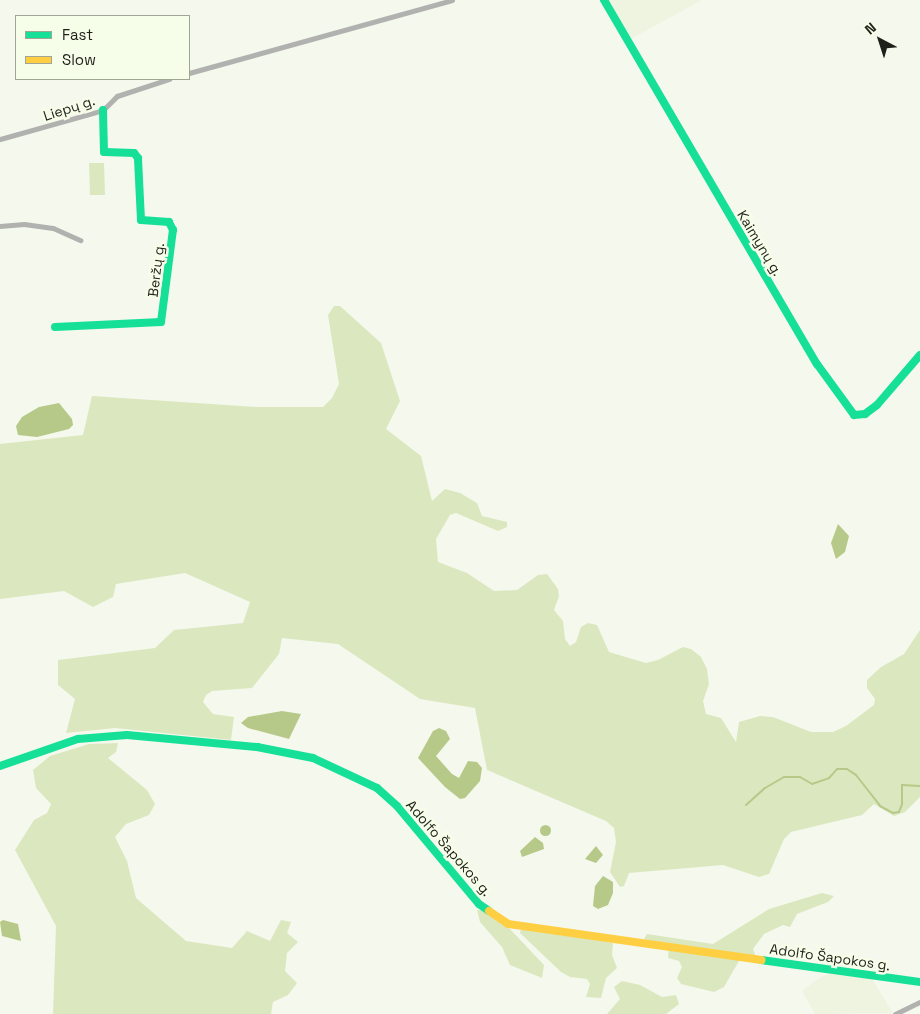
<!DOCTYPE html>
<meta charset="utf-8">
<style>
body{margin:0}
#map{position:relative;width:920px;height:1014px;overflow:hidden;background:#f5f8ed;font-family:"Space Grotesk",sans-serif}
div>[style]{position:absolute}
.built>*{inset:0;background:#eef4e0}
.green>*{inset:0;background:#dbe8bf}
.water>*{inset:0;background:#b7c988}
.round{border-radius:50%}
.stream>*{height:2px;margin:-1px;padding:0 1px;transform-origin:1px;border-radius:1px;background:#b7c988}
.street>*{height:5px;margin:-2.5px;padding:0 2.5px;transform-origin:2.5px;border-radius:2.5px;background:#b1b2af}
.fast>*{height:8px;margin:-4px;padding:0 4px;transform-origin:4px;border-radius:4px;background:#16e098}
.slow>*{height:8px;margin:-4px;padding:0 4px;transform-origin:4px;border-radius:4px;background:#ffcf43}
span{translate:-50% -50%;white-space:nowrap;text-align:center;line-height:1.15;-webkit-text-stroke:5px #f6fde8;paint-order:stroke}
.street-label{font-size:14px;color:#1e2019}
.legend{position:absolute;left:15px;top:15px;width:175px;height:65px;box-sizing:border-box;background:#f6fde8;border:1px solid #a0a595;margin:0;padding:6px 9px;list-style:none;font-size:15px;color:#1e2019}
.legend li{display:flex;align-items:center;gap:10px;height:25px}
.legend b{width:25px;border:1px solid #a0a595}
.north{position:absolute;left:855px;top:15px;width:50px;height:50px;-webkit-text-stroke:4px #f6fde8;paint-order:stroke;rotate:320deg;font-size:14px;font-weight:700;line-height:20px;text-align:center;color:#1e2019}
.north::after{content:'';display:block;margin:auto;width:18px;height:22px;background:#1e2019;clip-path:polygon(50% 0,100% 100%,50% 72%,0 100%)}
</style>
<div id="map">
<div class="built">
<div style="clip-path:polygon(608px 0,702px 0,629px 40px)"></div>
<div style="clip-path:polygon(835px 972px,872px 979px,893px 1013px,815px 1014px,802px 991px,819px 978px)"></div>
</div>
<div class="green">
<div style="clip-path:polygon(89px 163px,104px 163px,105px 195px,90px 195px)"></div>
<div style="clip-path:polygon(334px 306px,340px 306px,381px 343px,400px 401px,386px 429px,421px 456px,432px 501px,445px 489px,460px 493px,477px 503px,482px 516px,507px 522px,507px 527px,498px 531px,456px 513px,450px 515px,436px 539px,438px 562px,467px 573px,494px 591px,517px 590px,538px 575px,547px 574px,558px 589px,559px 596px,554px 610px,563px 621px,565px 639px,570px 646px,576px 642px,581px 627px,588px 623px,597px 625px,609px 652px,646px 663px,658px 660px,683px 647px,691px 649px,701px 657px,707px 669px,709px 684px,703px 701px,706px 714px,721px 718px,736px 742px,739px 722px,760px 716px,773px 717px,811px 732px,833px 732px,846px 726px,874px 705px,875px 699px,867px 688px,867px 680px,881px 667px,904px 654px,920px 630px,920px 797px,905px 812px,894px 816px,874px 804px,862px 815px,791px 832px,784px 839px,769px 874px,759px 877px,723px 865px,629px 873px,624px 886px,620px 887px,610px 872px,616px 842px,614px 828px,606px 821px,487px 770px,475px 708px,420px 699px,338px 644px,282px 638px,279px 654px,252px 688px,212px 691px,206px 695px,203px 702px,213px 714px,234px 717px,231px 740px,115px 728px,66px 733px,75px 699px,58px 685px,58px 660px,155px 648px,174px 630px,243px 623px,250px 602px,185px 573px,116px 584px,113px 597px,93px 607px,64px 591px,0 599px,0 444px,83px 435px,92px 396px,257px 407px,323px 407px,332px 398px,339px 384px,328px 315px)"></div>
<div style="clip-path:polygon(118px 743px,116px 752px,108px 758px,147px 790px,155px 804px,149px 815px,126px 824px,115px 837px,127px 861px,136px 898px,186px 941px,232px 948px,247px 931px,270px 941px,281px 920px,291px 922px,287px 933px,298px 942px,287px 953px,285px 971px,297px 983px,288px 995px,273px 1002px,271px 1014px,53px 1014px,56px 926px,15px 850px,34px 820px,47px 813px,51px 804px,36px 788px,33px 770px,50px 756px,89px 744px)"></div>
<div style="clip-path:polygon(822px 893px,834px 896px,828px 902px,797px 914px,790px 927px,783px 925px,764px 934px,753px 949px,756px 957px,743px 954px,724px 987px,714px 992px,681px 984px,677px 978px,682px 967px,679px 961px,668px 958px,669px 945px,644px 939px,647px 934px,713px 944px,769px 909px)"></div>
<div style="clip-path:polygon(477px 910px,481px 910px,510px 929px,544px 965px,542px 978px,510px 965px,502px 947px,480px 922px)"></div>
<div style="clip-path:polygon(521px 928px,613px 943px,612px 955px,617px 968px,606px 978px,601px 998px,586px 997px,590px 984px,587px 979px,570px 977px,561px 972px,520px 933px)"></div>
<div style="clip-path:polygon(622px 981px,640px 985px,662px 997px,676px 995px,679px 1004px,666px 1014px,607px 1014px,620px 999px,614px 987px)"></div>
</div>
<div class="water">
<div style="clip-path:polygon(59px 403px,72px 419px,73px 425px,69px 429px,37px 437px,18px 435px,16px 426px,22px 417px,39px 407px)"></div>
<div style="clip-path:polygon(838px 524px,849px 536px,845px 552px,836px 559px,831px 543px)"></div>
<div style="clip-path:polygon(282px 711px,301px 714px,289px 739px,248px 728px,241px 723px,248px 717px)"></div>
<div style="clip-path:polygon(439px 728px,446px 731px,450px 739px,436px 756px,452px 774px,459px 778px,468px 761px,477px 762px,482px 768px,480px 781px,465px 798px,460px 799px,445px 787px,418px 758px,433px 731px)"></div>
<div class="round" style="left:539.5px;top:824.5px;width:11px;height:11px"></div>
<div style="clip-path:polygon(535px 837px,543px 843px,544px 849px,522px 857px,520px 851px)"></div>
<div style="clip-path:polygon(596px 846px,603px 855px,596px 863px,585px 859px)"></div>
<div style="clip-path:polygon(603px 876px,613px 882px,613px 893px,608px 905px,598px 909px,593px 906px,595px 886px)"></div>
<div style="clip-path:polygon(3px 920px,18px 924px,21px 941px,2px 936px,0 922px)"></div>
</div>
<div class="stream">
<div style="left:746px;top:805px;width:25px;rotate:-42deg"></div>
<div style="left:765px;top:788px;width:22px;rotate:-30deg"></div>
<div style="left:784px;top:777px;width:16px"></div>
<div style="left:800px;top:777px;width:14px;rotate:30deg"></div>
<div style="left:812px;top:784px;width:18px;rotate:-19deg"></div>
<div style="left:829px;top:778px;width:12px;rotate:-48deg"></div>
<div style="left:837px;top:769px;width:10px"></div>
<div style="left:847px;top:769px;width:11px;rotate:34deg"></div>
<div style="left:856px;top:775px;width:39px;rotate:52deg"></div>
<div style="left:880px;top:806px;width:15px;rotate:28deg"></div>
<div style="left:893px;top:813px;width:6px;rotate:-9deg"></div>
<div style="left:899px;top:812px;width:9px;rotate:-69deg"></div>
<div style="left:902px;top:804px;width:19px;rotate:-90deg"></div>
<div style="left:902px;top:785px;width:18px;rotate:3deg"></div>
</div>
<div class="street">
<div style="left:189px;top:73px;width:273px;rotate:-15.5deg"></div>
<div style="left:0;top:139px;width:107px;rotate:-15.7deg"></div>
<div style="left:103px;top:110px;width:20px;rotate:-45deg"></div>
<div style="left:117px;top:96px;width:55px;rotate:-18.1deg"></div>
<div style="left:0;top:226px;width:24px;rotate:-5deg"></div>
<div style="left:24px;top:224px;width:29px;rotate:8deg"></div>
<div style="left:53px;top:228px;width:30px;rotate:24deg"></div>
<div style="left:895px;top:1014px;width:28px;rotate:-26deg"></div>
</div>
<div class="fast">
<div style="left:604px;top:0;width:422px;rotate:59.7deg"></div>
<div style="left:817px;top:364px;width:63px;rotate:54deg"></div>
<div style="left:854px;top:415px;width:11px;rotate:-5deg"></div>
<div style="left:865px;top:414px;width:15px;rotate:-37deg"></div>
<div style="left:877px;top:405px;width:66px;rotate:-49.3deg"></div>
<div style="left:55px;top:327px;width:106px;rotate:-2.7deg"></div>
<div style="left:161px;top:322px;width:93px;rotate:-82.6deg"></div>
<div style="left:173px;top:230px;width:9px;rotate:-117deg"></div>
<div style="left:169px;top:222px;width:28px;rotate:-176deg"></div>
<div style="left:141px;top:220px;width:62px;rotate:-92.8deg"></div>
<div style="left:138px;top:158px;width:6px;rotate:-129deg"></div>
<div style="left:134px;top:153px;width:30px;rotate:-178deg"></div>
<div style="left:104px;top:152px;width:42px;rotate:-91.4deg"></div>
<div style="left:0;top:766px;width:83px;rotate:-19.1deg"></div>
<div style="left:78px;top:739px;width:49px;rotate:-4.7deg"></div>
<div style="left:127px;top:735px;width:131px;rotate:5.3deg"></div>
<div style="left:257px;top:747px;width:57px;rotate:11.1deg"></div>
<div style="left:313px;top:758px;width:71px;rotate:25.1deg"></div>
<div style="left:377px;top:788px;width:27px;rotate:42deg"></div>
<div style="left:397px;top:806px;width:128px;rotate:50.1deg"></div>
<div style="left:479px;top:904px;width:12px;rotate:35deg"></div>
<div style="left:761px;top:960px;width:161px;rotate:7.9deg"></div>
</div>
<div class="slow">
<div style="left:489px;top:911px;width:23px;rotate:34deg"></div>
<div style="left:508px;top:924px;width:256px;rotate:8.1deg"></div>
</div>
<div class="street-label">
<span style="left:69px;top:108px;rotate:-18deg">Liepų g.</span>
<span style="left:760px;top:243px;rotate:59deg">Kaimynų g.</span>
<span style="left:156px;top:270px;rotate:-83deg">Beržų g.</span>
<span style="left:449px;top:848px;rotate:49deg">Adolfo Šapokos g.</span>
<span style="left:830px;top:957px;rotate:8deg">Adolfo Šapokos g.</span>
</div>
<ul class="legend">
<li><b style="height:6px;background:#16e098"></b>Fast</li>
<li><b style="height:6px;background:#ffcf43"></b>Slow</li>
</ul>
<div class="north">N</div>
</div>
